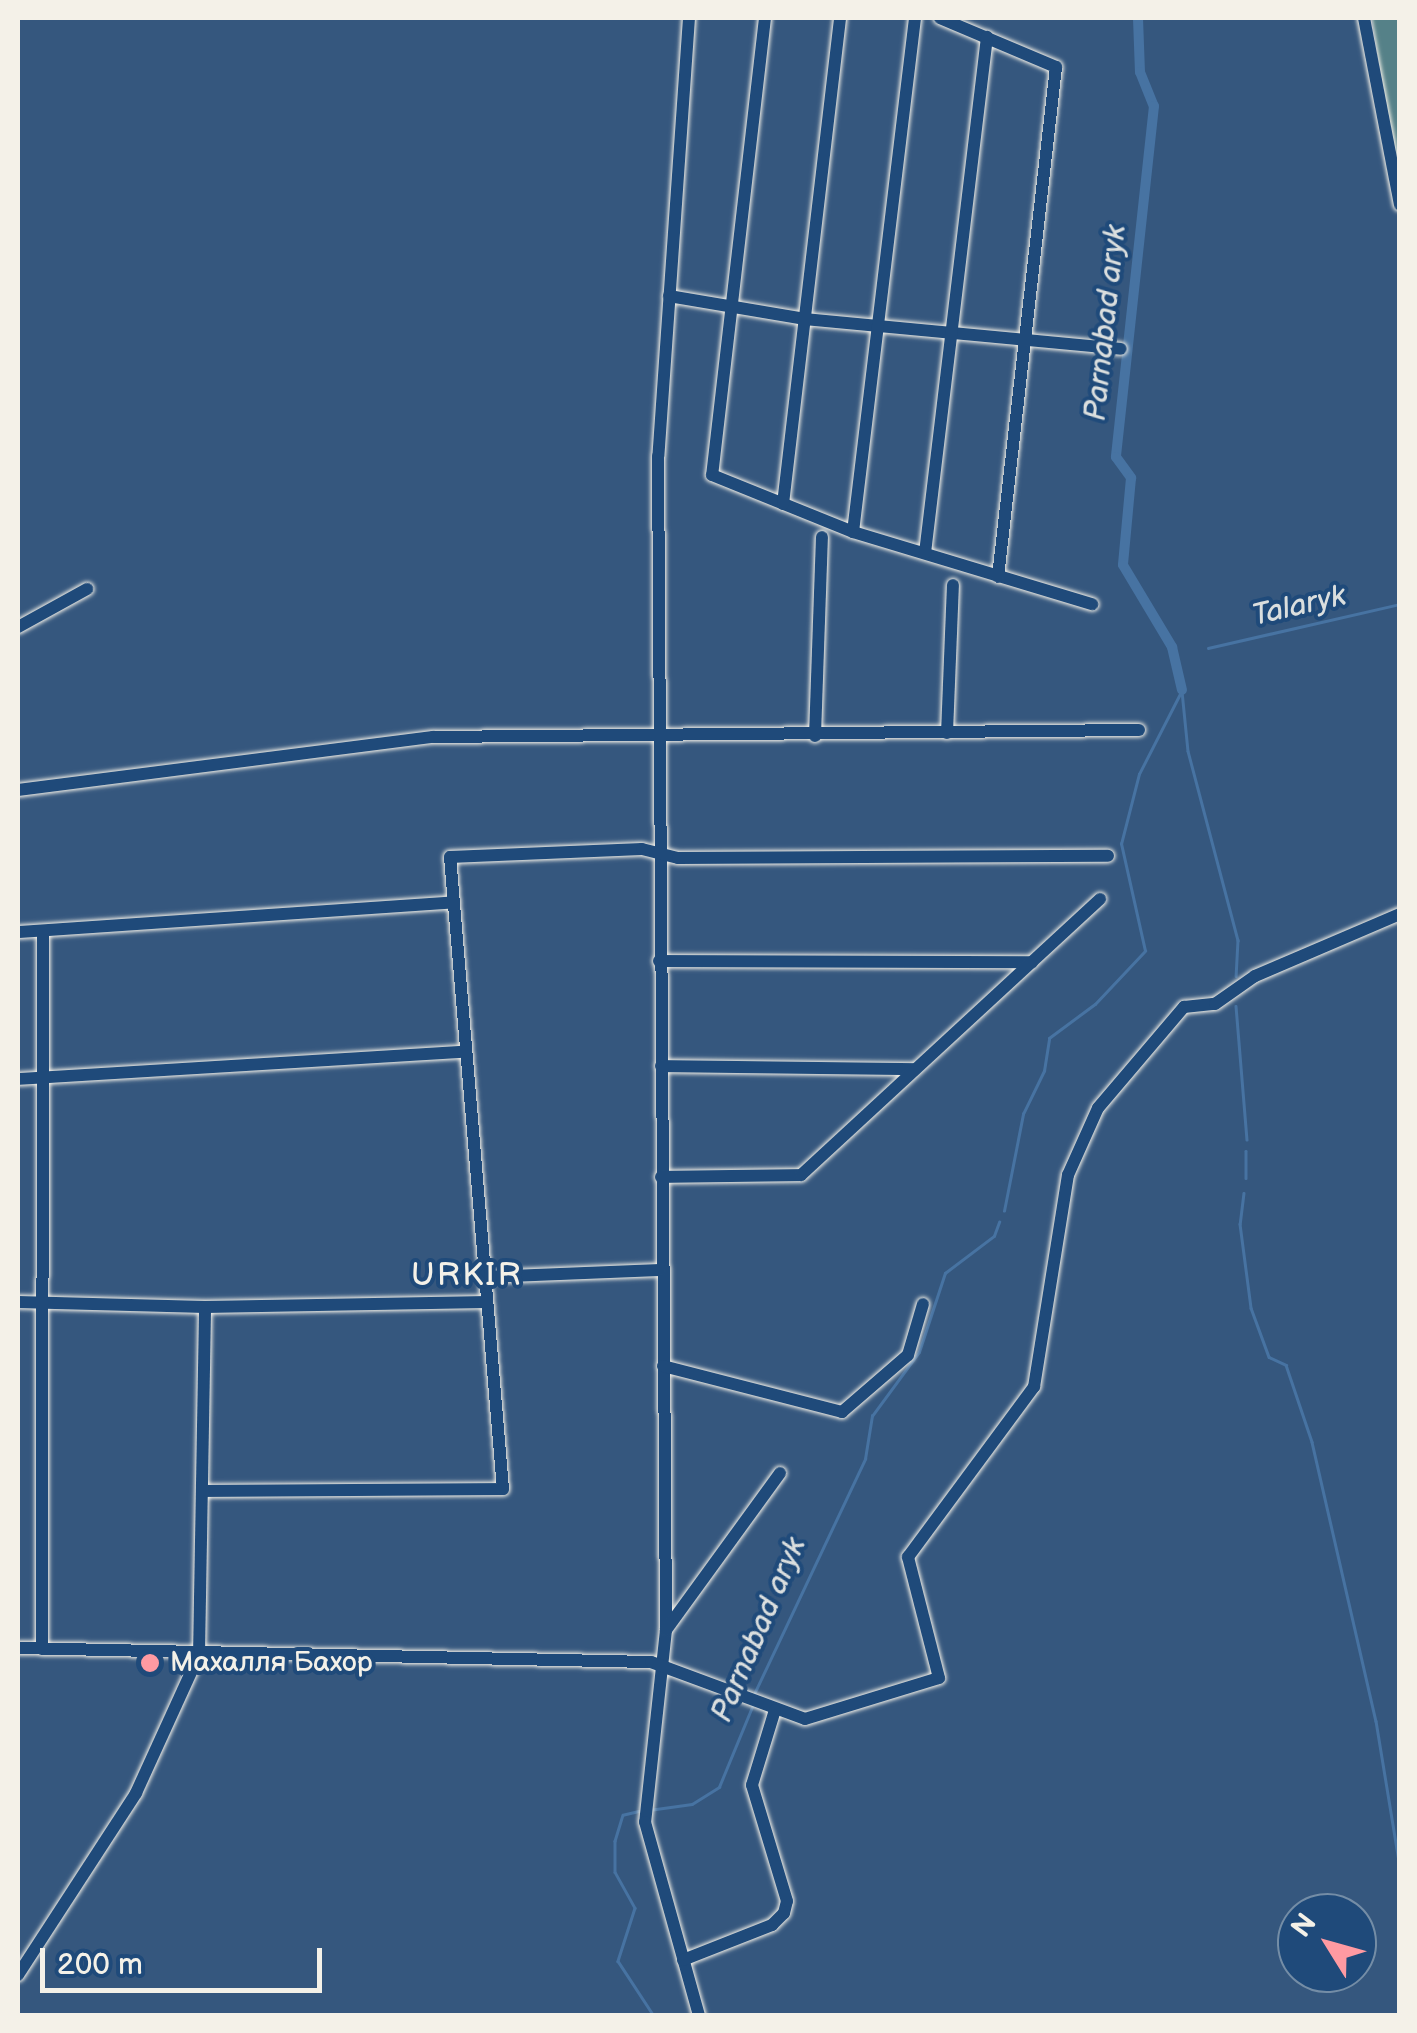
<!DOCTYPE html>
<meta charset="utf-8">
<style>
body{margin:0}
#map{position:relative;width:1417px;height:2033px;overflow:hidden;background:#35577e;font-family:"Balsamiq Sans",sans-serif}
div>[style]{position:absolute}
.green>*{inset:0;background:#558188}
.stream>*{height:2.5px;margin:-1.25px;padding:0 1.25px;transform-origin:1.25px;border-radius:1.25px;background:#4773a2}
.canal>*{height:10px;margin:-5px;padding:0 5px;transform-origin:5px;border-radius:5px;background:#4773a2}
.roads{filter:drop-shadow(0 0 2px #f4f1e8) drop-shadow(0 0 2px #f4f1e8)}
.minor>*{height:12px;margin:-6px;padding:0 6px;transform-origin:6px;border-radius:6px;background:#1f4a7a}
.dots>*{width:28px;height:28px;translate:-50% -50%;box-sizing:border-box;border:5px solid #1f4a7a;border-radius:50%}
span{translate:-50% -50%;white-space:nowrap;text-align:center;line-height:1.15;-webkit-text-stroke:8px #1f4a7a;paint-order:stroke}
.poi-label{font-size:28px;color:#f4f1e8}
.left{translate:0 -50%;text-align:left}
.water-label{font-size:30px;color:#dadede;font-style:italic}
.quarter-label{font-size:32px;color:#f4f1e8;letter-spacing:2.5px}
.frame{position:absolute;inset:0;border:20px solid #f4f1e8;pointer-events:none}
.north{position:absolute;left:1277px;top:1893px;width:100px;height:100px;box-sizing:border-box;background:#1f4a7a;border:2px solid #748da6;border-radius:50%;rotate:307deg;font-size:28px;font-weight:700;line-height:40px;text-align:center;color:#f4f1e8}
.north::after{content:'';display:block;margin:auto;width:35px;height:45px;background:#ff9aa2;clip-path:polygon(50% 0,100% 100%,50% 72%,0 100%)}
.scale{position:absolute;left:40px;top:1948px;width:282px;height:45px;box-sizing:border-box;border:5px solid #f4f1e8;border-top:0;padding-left:12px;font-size:30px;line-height:35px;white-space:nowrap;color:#f4f1e8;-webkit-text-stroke:8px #1f4a7a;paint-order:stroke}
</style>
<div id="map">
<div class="green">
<div style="clip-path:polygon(1372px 18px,1399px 18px,1399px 159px,1391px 137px)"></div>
</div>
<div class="stream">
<div style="left:1208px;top:648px;width:197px;rotate:-12.9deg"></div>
<div style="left:1182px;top:691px;width:60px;rotate:84.3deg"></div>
<div style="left:1188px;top:751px;width:196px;rotate:75.2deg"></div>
<div style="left:1238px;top:940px;width:36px;rotate:93deg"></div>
<div style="left:1236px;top:1006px;width:134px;rotate:85.3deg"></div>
<div style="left:1246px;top:1151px;width:27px;rotate:90deg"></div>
<div style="left:1244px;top:1193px;width:31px;rotate:97deg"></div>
<div style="left:1240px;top:1224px;width:85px;rotate:82.5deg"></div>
<div style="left:1251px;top:1308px;width:52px;rotate:69.8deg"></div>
<div style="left:1269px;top:1357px;width:19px;rotate:25deg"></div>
<div style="left:1286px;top:1365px;width:81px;rotate:71.3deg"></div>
<div style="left:1312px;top:1442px;width:286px;rotate:77.1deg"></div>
<div style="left:1376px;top:1721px;width:148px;rotate:80.7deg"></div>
<div style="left:1004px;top:1211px;width:99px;rotate:-78.9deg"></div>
<div style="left:1023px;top:1114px;width:48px;rotate:-64deg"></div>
<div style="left:1044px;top:1071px;width:33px;rotate:-81deg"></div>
<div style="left:1049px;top:1038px;width:57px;rotate:-36.5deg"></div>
<div style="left:1095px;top:1004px;width:73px;rotate:-46.7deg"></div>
<div style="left:1145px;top:951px;width:110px;rotate:-102.6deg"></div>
<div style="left:1121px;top:844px;width:72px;rotate:-75.6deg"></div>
<div style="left:1139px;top:774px;width:94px;rotate:-62.9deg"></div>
<div style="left:754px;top:1694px;width:260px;rotate:-64.7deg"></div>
<div style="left:865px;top:1459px;width:44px;rotate:-80.8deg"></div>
<div style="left:872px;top:1416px;width:79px;rotate:-53.7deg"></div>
<div style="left:919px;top:1352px;width:83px;rotate:-71.8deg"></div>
<div style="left:945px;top:1273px;width:61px;rotate:-37.1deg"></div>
<div style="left:994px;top:1236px;width:15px;rotate:-70deg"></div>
<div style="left:649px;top:1810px;width:43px;rotate:-7.9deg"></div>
<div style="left:692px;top:1804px;width:32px;rotate:-32deg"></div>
<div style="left:719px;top:1787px;width:87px;rotate:-67.6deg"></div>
<div style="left:641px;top:1811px;width:18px;rotate:167deg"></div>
<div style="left:623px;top:1815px;width:27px;rotate:107deg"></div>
<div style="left:615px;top:1841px;width:31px;rotate:90deg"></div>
<div style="left:615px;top:1872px;width:41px;rotate:60.9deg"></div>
<div style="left:635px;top:1908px;width:56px;rotate:107.8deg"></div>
<div style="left:618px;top:1961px;width:66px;rotate:56.8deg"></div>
</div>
<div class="canal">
<div style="left:1138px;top:18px;width:54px;rotate:87.9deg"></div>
<div style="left:1140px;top:72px;width:37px;rotate:68deg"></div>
<div style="left:1154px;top:106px;width:353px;rotate:96.2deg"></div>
<div style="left:1116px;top:457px;width:26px;rotate:54deg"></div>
<div style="left:1131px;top:478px;width:87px;rotate:95.3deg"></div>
<div style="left:1123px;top:565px;width:96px;rotate:59.1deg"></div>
<div style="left:1172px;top:647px;width:44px;rotate:76.9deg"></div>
</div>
<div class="roads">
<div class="minor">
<div style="left:689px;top:18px;width:439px;rotate:94deg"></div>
<div style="left:658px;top:456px;width:1174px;rotate:89.61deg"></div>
<div style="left:666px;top:1630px;width:193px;rotate:96.2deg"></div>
<div style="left:645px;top:1822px;width:201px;rotate:74.4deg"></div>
<div style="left:765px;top:18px;width:460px;rotate:96.6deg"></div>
<div style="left:712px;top:475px;width:152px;rotate:22deg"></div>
<div style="left:853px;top:532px;width:250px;rotate:16.8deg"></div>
<div style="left:940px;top:18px;width:126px;rotate:22.9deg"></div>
<div style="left:1056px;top:67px;width:513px;rotate:96.49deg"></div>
<div style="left:1364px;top:18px;width:190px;rotate:79.1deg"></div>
<div style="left:669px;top:296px;width:138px;rotate:9.6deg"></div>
<div style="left:805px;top:319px;width:317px;rotate:5.4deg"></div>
<div style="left:783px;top:504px;width:489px;rotate:-83.3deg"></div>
<div style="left:853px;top:532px;width:518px;rotate:-83.12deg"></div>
<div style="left:925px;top:553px;width:520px;rotate:-83.15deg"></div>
<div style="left:18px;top:627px;width:79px;rotate:-28.8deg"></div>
<div style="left:947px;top:733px;width:148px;rotate:-87.7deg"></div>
<div style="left:815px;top:736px;width:199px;rotate:-88deg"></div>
<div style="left:18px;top:790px;width:418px;rotate:-7.3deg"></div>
<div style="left:433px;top:737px;width:706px;rotate:-0.57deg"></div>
<div style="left:18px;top:932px;width:436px;rotate:-3.9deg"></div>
<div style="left:659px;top:961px;width:373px;rotate:0.2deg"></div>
<div style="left:661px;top:1066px;width:254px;rotate:0.7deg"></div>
<div style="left:18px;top:1079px;width:448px;rotate:-3.5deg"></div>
<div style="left:661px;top:1177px;width:140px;rotate:-0.8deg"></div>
<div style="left:801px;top:1175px;width:407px;rotate:-42.7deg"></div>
<div style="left:485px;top:1277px;width:175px;rotate:-2.3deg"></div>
<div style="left:18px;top:1302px;width:187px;rotate:1.5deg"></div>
<div style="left:205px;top:1307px;width:282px;rotate:-1deg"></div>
<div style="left:663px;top:1366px;width:185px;rotate:14.4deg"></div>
<div style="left:842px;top:1412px;width:87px;rotate:-40.8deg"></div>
<div style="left:908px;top:1355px;width:53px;rotate:-73.6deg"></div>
<div style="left:205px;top:1491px;width:298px;rotate:-0.4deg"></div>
<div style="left:503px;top:1489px;width:634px;rotate:-94.79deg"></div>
<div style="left:450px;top:857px;width:192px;rotate:-2.4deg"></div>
<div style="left:642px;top:849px;width:37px;rotate:14deg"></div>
<div style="left:678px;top:858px;width:430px;rotate:-0.3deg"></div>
<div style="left:666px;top:1630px;width:194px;rotate:-54deg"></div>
<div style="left:18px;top:1648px;width:633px;rotate:1.27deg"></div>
<div style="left:651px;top:1662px;width:164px;rotate:20.3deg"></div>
<div style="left:805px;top:1719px;width:140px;rotate:-17deg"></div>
<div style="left:939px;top:1678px;width:125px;rotate:-104.4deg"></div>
<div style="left:908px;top:1557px;width:212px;rotate:-53.5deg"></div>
<div style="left:1034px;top:1387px;width:215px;rotate:-80.9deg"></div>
<div style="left:1068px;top:1175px;width:73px;rotate:-65.9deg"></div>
<div style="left:1098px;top:1108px;width:133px;rotate:-49.6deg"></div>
<div style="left:1184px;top:1007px;width:31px;rotate:-6deg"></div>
<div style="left:1215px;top:1004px;width:49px;rotate:-35deg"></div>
<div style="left:1255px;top:976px;width:158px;rotate:-23.2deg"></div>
<div style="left:42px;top:1649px;width:717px;rotate:-89.92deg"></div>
<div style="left:683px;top:1960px;width:96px;rotate:-21.5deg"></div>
<div style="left:772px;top:1925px;width:17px;rotate:-45deg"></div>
<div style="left:784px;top:1913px;width:12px;rotate:-76deg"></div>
<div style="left:787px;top:1901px;width:121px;rotate:-106.8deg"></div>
<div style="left:752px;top:1785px;width:78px;rotate:-73deg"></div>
<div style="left:18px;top:1975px;width:217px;rotate:-57deg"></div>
<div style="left:136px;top:1793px;width:152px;rotate:-65.5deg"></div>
<div style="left:199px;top:1655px;width:348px;rotate:-89deg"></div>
</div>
</div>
<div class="dots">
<div style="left:150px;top:1663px;background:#ff9aa2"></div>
</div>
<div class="poi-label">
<span class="left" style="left:170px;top:1663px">Махалля Бахор</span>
</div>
<div class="water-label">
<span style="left:1106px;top:323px;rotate:-84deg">Parnabad aryk</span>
<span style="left:1299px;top:606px;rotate:-13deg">Talaryk</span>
<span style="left:759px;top:1630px;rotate:-67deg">Parnabad aryk</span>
</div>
<div class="quarter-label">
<span style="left:467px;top:1276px">URKIR</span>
</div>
<div class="frame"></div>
<div class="north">N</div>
<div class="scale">200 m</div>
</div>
